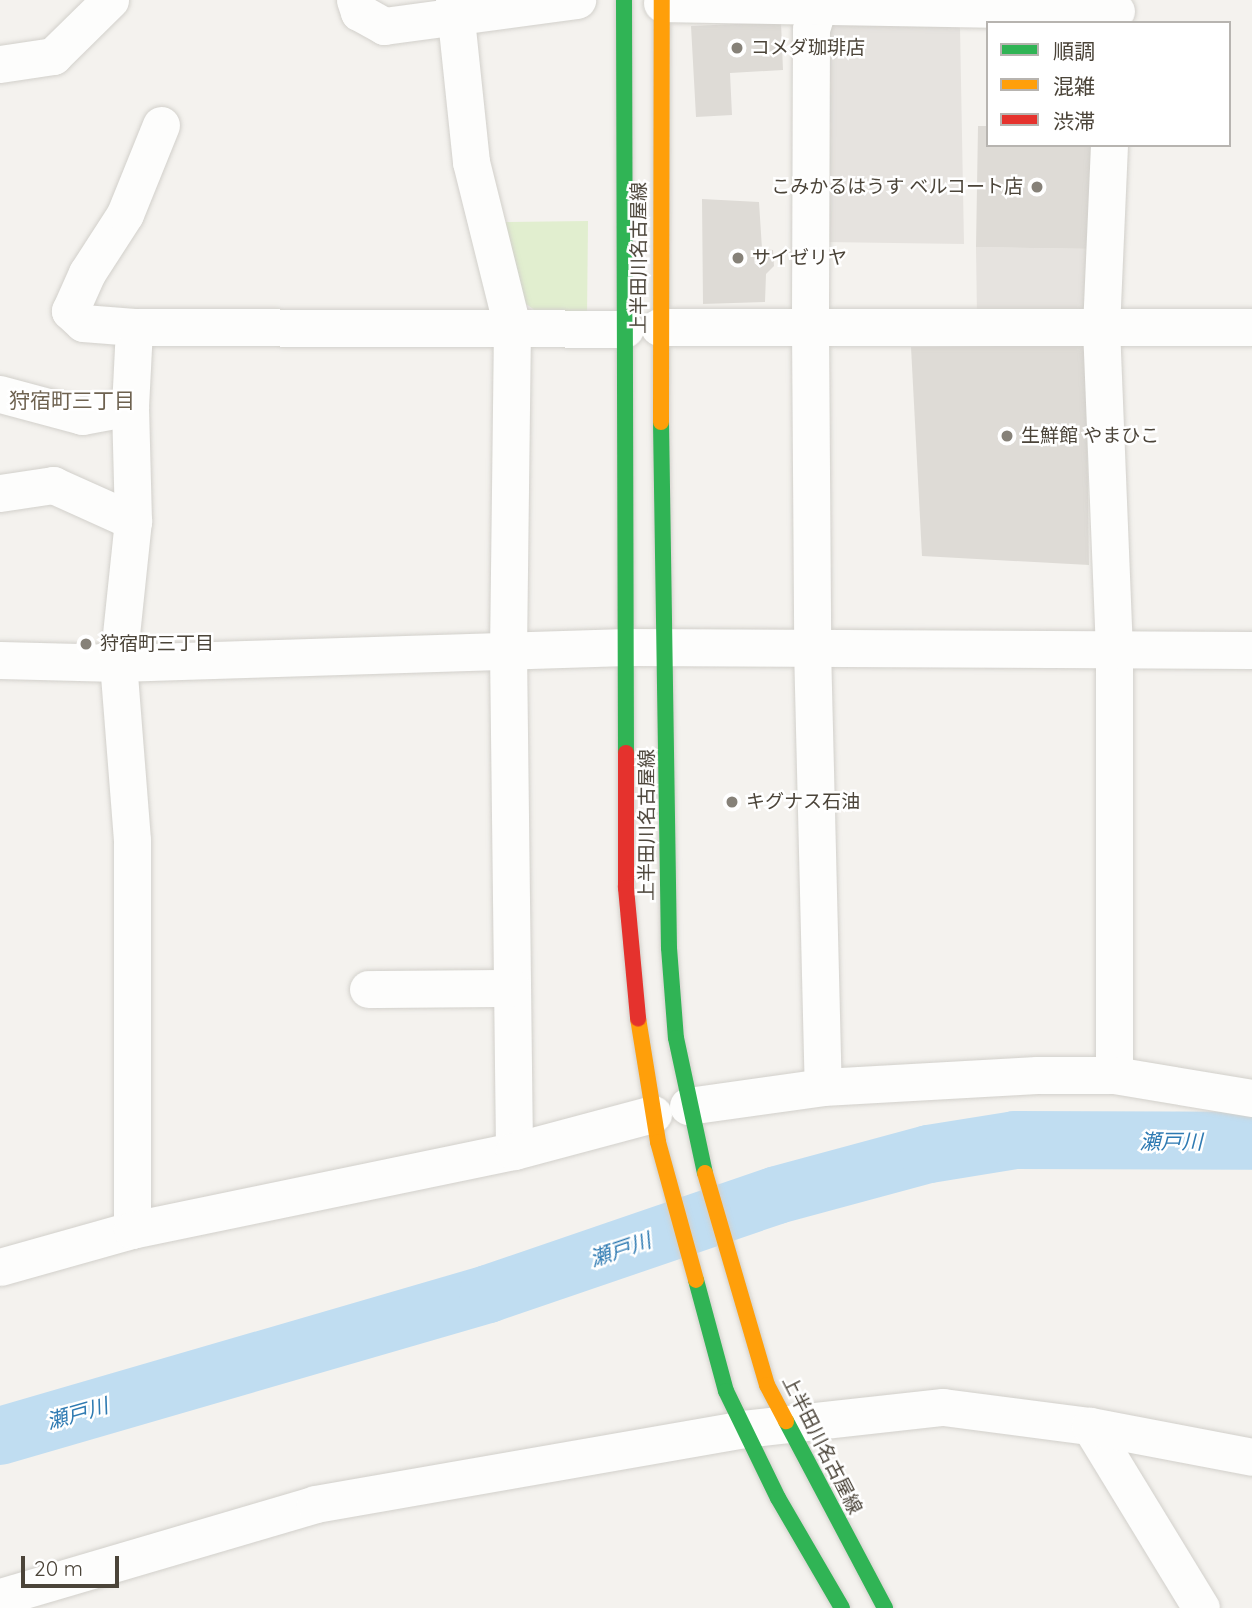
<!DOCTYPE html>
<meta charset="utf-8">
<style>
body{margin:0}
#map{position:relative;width:1252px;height:1608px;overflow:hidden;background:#f4f2ee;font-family:Quicksand,"Noto Sans JP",sans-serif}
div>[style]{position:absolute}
.green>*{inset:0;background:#e1eecf}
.parking>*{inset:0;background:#e6e3df}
.river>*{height:58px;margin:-29px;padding:0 29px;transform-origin:29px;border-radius:29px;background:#c0ddf1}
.building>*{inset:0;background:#dedbd6}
.roads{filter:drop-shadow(0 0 2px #d2d0cb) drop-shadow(0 0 2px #d2d0cb)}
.street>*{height:37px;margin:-18.5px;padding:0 18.5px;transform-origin:18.5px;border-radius:18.5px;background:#fdfdfc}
.fast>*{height:16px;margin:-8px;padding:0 8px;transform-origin:8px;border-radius:8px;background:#30b455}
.slow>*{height:16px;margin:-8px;padding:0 8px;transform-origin:8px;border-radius:8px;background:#ff9f0a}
.jam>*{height:16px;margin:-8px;padding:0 8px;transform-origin:8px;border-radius:8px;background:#e5322d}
.dots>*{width:19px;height:19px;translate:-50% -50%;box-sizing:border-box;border:4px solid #fff;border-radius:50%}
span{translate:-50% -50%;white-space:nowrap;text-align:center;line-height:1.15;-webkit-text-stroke:5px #fff;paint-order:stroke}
.poi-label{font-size:19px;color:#4b4439}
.left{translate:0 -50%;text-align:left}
.right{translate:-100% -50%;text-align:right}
.street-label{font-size:19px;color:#4b4439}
.neighbourhood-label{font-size:21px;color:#6e6250}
.water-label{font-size:21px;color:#2e7ab2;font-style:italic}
.legend{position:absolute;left:986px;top:21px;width:245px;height:126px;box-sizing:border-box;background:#fff;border:2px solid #b7b4b0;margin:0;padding:9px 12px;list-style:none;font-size:21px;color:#4b4439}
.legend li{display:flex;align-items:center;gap:14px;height:35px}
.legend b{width:35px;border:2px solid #b7b4b0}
.scale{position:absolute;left:21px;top:1556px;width:98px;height:32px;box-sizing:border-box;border:4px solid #4b4439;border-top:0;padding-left:9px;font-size:21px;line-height:24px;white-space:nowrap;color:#4b4439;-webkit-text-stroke:5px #fff;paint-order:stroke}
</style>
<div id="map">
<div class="green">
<div style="clip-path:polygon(588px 221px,587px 319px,540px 314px,508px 291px,501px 222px)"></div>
</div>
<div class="parking">
<div style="clip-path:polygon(827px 25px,960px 27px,964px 244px,824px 242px)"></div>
<div style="clip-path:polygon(976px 247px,1094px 249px,1092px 320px,977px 317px)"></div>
</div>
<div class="river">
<div style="left:0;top:1436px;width:508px;rotate:-16.22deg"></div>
<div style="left:488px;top:1294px;width:305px;rotate:-18.9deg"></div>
<div style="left:777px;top:1195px;width:157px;rotate:-15.1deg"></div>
<div style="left:929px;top:1154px;width:87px;rotate:-9.2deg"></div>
<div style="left:1015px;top:1140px;width:237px;rotate:0.2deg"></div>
</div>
<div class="building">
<div style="clip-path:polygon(781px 22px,783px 70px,730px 73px,732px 115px,696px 117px,691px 26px)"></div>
<div style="clip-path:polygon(978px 126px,988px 126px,988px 145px,1092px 145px,1094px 249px,976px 247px)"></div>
<div style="clip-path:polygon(702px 199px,759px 202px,762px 249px,773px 250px,774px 266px,766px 274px,765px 302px,703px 304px)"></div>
<div style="clip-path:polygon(1086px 345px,1089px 565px,922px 556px,911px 347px)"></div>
</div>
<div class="roads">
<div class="street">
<div style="left:355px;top:0;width:13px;rotate:72deg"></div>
<div style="left:359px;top:12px;width:29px;rotate:29deg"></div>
<div style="left:384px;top:26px;width:195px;rotate:-7.7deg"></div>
<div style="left:454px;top:0;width:163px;rotate:84deg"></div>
<div style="left:471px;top:162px;width:169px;rotate:76deg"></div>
<div style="left:512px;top:326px;width:324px;rotate:90.7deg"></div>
<div style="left:508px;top:650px;width:501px;rotate:89.31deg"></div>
<div style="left:820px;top:0;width:30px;rotate:107deg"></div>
<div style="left:811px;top:29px;width:298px;rotate:90.2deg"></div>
<div style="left:810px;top:327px;width:320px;rotate:89.6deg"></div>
<div style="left:812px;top:647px;width:440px;rotate:88.6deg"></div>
<div style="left:662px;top:3px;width:454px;rotate:1deg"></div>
<div style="left:0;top:64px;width:54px;rotate:-8.6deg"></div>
<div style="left:53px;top:56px;width:80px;rotate:-44.5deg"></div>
<div style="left:1109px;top:145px;width:182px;rotate:92.5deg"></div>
<div style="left:1101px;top:327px;width:321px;rotate:87.7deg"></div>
<div style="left:1114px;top:648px;width:427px;rotate:90deg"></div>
<div style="left:134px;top:327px;width:51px;rotate:-175.5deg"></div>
<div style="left:83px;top:323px;width:18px;rotate:-137deg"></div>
<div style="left:70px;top:311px;width:42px;rotate:-65.9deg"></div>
<div style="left:87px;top:273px;width:70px;rotate:-57.2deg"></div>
<div style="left:125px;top:214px;width:96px;rotate:-68deg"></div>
<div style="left:659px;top:327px;width:593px"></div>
<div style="left:0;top:394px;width:85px;rotate:15deg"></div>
<div style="left:82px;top:416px;width:49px;rotate:-10.6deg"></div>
<div style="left:0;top:493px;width:54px;rotate:-8.6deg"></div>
<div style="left:53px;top:485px;width:88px;rotate:24.2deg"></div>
<div style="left:0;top:660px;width:118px;rotate:1.5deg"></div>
<div style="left:118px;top:663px;width:509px;rotate:-1.8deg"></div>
<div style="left:627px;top:647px;width:625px;rotate:0.28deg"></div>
<div style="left:368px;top:989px;width:144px;rotate:-0.4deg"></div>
<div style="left:688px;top:1106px;width:136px;rotate:-8deg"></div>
<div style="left:823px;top:1087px;width:214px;rotate:-3.2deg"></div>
<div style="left:1037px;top:1075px;width:77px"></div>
<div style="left:1114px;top:1075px;width:140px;rotate:9.5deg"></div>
<div style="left:132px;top:1230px;width:390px;rotate:-90deg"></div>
<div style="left:132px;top:840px;width:178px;rotate:-94.5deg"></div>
<div style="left:118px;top:663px;width:143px;rotate:-84deg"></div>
<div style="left:133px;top:521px;width:114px;rotate:-91.5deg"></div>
<div style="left:130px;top:407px;width:80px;rotate:-87.1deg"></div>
<div style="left:134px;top:327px;width:491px;rotate:0.2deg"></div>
<div style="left:0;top:1267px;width:137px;rotate:-15.7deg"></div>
<div style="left:132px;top:1230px;width:390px;rotate:-11.7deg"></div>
<div style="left:514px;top:1151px;width:144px;rotate:-14.9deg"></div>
<div style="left:1090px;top:1426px;width:213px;rotate:58.6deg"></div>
<div style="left:0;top:1597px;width:328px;rotate:-16.4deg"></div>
<div style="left:315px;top:1504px;width:435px;rotate:-9.9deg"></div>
<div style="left:743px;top:1429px;width:201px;rotate:-6.3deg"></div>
<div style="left:943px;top:1407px;width:148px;rotate:7.4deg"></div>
<div style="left:1090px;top:1426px;width:165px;rotate:10.8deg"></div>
</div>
<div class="fast">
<div style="left:624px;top:0;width:753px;rotate:89.85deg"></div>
<div style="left:661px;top:422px;width:526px;rotate:89.13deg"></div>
<div style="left:669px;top:948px;width:90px;rotate:85.6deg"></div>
<div style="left:676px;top:1038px;width:138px;rotate:77.9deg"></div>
<div style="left:696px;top:1280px;width:115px;rotate:74.9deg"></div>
<div style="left:726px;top:1391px;width:119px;rotate:64.1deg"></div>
<div style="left:778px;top:1498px;width:127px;rotate:59.8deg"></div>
<div style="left:786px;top:1421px;width:212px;rotate:62.1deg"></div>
</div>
<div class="slow">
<div style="left:661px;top:422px;width:422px;rotate:-89.9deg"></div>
<div style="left:638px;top:1018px;width:126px;rotate:80.8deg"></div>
<div style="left:658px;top:1142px;width:143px;rotate:74.6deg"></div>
<div style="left:705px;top:1173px;width:221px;rotate:73.7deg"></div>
<div style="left:767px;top:1385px;width:41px;rotate:62.2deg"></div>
</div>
<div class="jam">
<div style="left:626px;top:753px;width:135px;rotate:90deg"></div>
<div style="left:626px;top:888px;width:131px;rotate:84.7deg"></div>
</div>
</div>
<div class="dots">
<div style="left:737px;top:48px;background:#868178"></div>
<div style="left:1037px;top:187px;background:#868178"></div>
<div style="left:738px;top:258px;background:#868178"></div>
<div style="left:1007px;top:436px;background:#868178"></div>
<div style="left:86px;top:644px;background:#868178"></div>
<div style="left:732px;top:802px;background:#868178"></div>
</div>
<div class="poi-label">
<span class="left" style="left:751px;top:48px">コメダ珈琲店</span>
<span class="right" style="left:1023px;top:187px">こみかるはうす ベルコート店</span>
<span class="left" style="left:752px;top:258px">サイゼリヤ</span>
<span class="left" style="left:1021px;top:436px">生鮮館 やまひこ</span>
<span class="left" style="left:100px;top:644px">狩宿町三丁目</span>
<span class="left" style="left:746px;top:802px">キグナス石油</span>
</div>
<div class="street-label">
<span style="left:639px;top:258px;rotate:-90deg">上半田川名古屋線</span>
<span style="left:647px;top:825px;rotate:-90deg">上半田川名古屋線</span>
<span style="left:822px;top:1445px;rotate:63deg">上半田川名古屋線</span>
</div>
<div class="neighbourhood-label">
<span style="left:72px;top:400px">狩宿町三丁目</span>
</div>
<div class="water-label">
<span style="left:1171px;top:1141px">瀬戸川</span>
<span style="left:620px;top:1249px;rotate:-19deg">瀬戸川</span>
<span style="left:77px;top:1413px;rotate:-16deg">瀬戸川</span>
</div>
<ul class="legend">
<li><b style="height:9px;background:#30b455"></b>順調</li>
<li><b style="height:9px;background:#ff9f0a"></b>混雑</li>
<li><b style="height:9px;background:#e5322d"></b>渋滞</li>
</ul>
<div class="scale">20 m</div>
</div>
